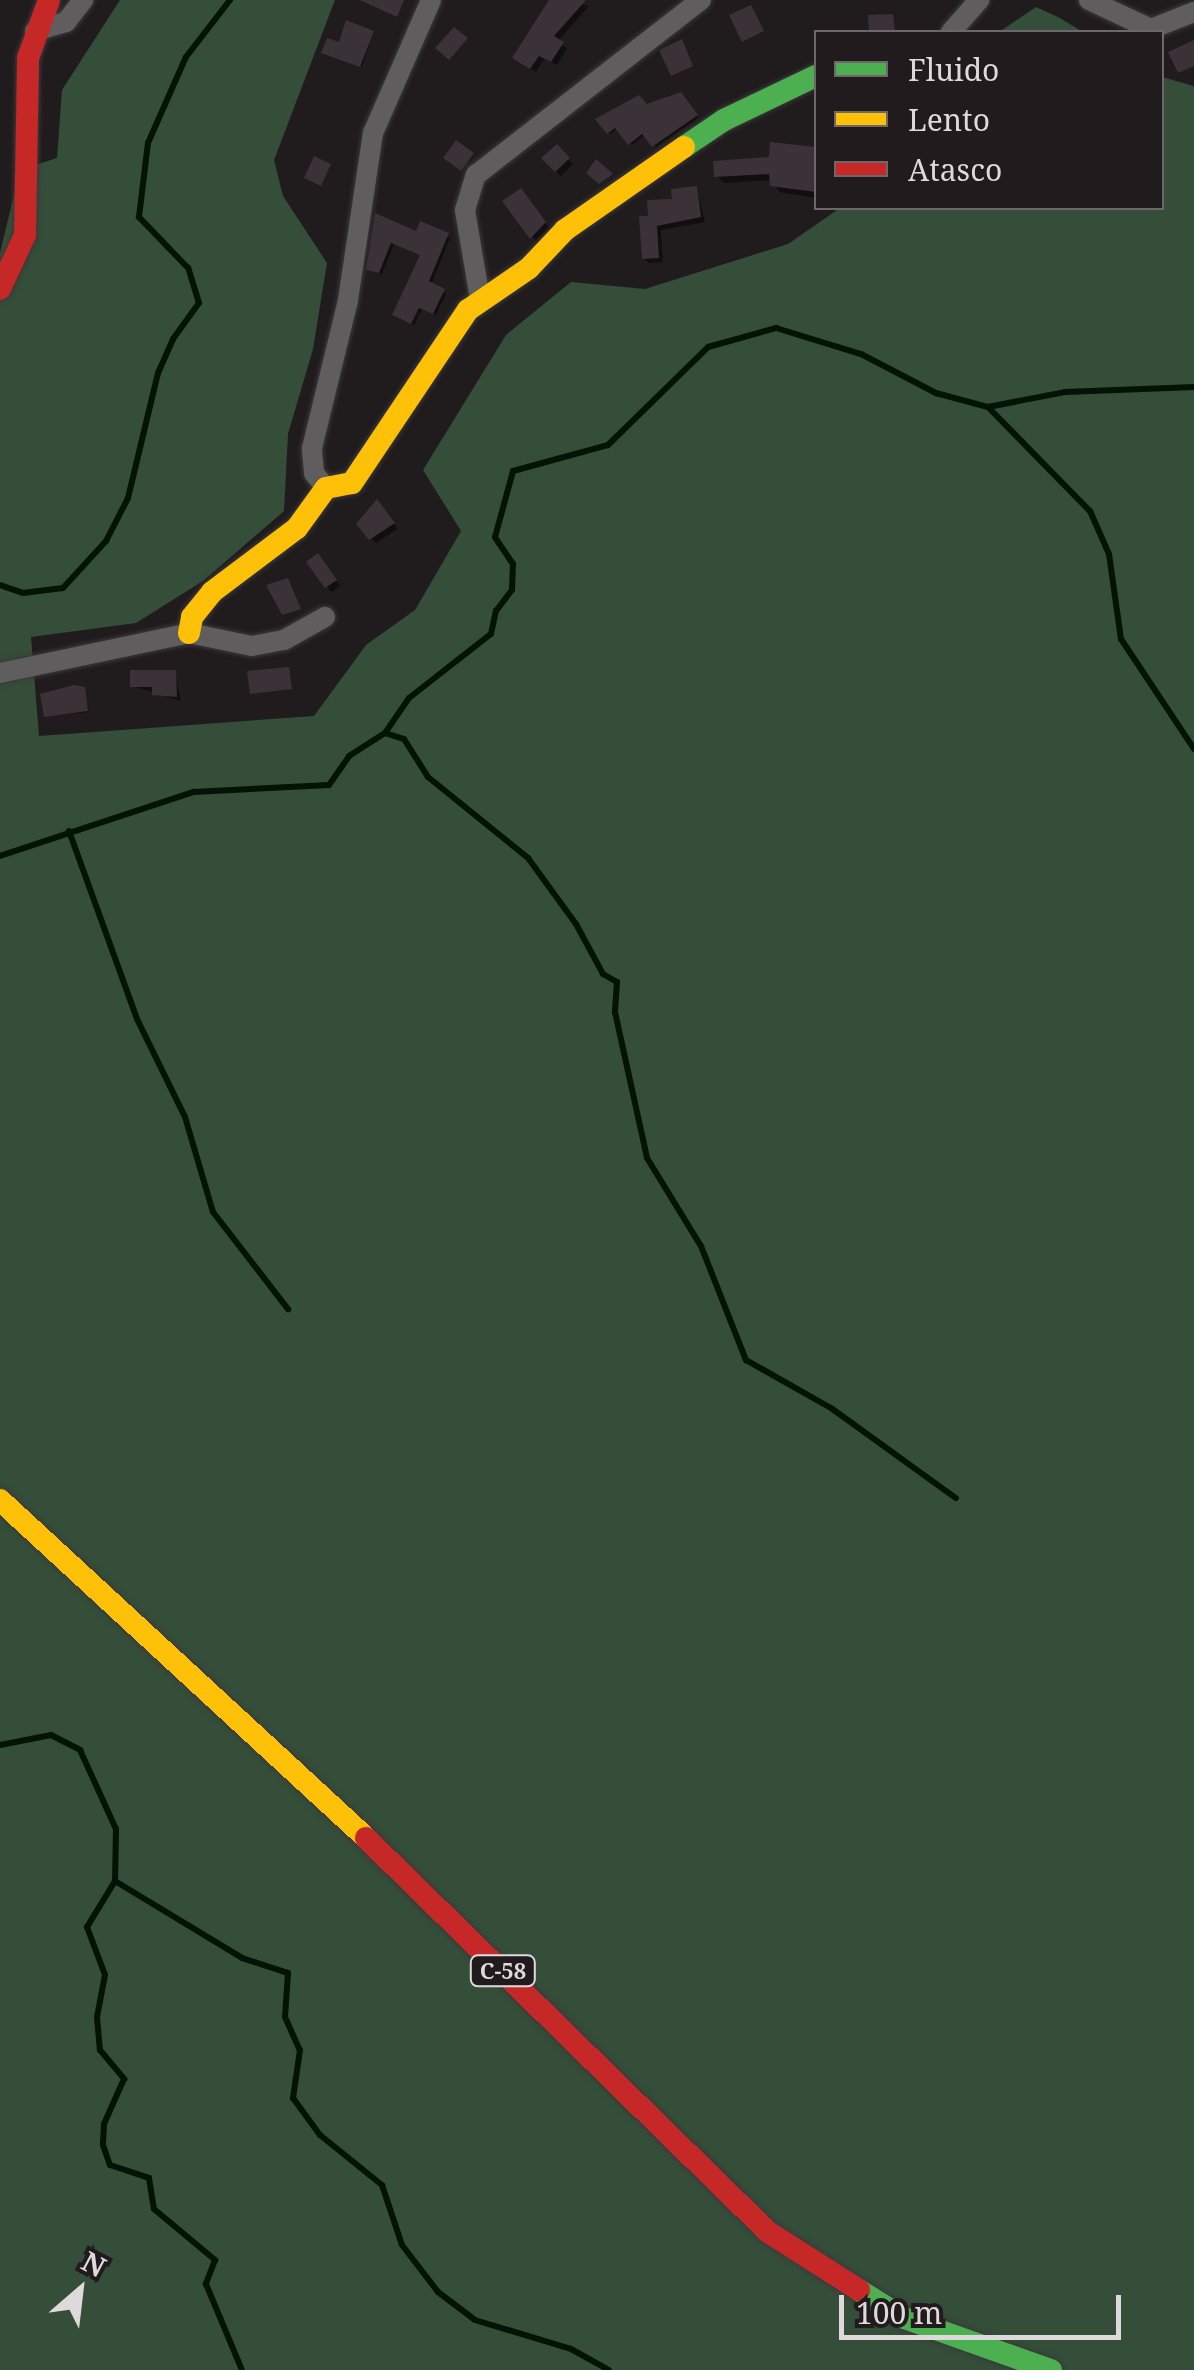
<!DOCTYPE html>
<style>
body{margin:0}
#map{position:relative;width:1194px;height:2370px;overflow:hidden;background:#201c1e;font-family:"Noto Serif",serif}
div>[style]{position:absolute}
.forest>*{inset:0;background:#344e39}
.shadow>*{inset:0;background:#0007}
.stream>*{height:6px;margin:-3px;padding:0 3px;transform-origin:3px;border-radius:3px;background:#031304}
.building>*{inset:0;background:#3a3236}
.roads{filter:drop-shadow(0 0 2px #3c383a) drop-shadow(0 0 2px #3c383a)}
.street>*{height:20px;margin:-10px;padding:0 10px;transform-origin:10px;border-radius:10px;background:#605d5e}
.fast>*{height:22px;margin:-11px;padding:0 11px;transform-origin:11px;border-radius:11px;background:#4caf50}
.slow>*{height:22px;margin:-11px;padding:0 11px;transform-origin:11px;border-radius:11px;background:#ffc107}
.jam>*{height:22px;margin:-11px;padding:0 11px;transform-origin:11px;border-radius:11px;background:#c62828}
span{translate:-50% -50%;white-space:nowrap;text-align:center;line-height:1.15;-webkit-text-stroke:10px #211b1d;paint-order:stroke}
.shield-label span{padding:2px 8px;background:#211b1d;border:2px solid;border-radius:8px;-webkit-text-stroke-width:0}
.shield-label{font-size:22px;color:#dedadc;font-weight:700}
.legend{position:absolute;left:814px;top:30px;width:350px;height:180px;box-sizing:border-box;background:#211b1d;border:2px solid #6d6769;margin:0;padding:12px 18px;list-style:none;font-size:30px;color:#dedadc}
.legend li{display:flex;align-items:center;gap:20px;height:50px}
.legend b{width:50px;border:2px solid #6d6769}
.north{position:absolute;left:30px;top:2240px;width:100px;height:100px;-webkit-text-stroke:8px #211b1d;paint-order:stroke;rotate:28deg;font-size:28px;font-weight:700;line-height:40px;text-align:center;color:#dedadc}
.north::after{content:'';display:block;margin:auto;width:35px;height:45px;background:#dedadc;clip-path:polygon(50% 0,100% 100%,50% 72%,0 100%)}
.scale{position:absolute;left:839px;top:2295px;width:282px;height:45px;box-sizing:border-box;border:5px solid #dedadc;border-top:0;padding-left:12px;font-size:30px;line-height:35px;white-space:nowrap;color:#dedadc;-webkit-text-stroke:8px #211b1d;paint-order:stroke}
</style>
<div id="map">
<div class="forest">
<div style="clip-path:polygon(120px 0,335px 0,274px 160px,283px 196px,327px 263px,313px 349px,288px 434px,284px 511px,203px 581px,136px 623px,31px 637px,39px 736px,314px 716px,366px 645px,415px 610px,461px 531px,423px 470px,506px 335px,571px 282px,645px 289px,788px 244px,840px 208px,1162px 208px,1162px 77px,1194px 86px,1194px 2370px,0 2370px,0 253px,20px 170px,57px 158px,62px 90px)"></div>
<div style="clip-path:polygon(1036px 7px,1058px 17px,1083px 32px,999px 32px)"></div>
</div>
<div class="shadow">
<div style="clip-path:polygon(555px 0,589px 6px,558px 41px,567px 49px,557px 65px,544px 59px,536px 72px,520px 62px)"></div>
<div style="clip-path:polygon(373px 33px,362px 67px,326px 54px)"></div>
<div style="clip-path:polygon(680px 95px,698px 118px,656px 147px,646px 134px,632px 145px,618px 128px,610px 134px,599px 120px)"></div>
<div style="clip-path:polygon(772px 145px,816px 149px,816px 198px,779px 192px,772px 180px,724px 183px,717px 176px,772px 159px)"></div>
<div style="clip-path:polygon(557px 147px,573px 164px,561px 176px,545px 160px)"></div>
<div style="clip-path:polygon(697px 189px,705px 222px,661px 230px,663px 262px,649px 263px,644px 258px,651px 218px)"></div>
<div style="clip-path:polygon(524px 195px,549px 228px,536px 241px,506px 202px)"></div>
<div style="clip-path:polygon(377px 217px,418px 234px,450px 238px,431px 285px,446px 294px,436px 315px,422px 309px,414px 325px,398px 318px,423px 256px,394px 244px,382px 274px,372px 272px)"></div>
<div style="clip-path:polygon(382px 508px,398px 529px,376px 543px,371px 538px)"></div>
<div style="clip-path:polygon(323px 561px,340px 586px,332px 592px,327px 587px)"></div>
<div style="clip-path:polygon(175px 672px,181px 701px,132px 686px)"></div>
<div style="clip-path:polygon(84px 690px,89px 712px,46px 716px)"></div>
</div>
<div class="stream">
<div style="left:988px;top:407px;width:78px;rotate:-11deg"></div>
<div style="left:1065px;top:392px;width:129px;rotate:-2.2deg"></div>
<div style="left:0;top:585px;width:24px;rotate:19deg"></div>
<div style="left:23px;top:593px;width:40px;rotate:-7.1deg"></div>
<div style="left:63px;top:588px;width:64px;rotate:-47.5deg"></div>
<div style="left:106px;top:541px;width:48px;rotate:-62.9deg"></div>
<div style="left:128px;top:498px;width:129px;rotate:-76.5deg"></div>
<div style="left:158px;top:373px;width:37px;rotate:-66deg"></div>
<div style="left:173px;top:339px;width:44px;rotate:-54.2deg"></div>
<div style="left:199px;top:303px;width:37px;rotate:-107deg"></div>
<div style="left:188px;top:268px;width:71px;rotate:-133.9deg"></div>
<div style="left:139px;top:217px;width:75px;rotate:-83.1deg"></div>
<div style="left:148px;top:143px;width:94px;rotate:-66.2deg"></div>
<div style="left:186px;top:57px;width:72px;rotate:-52.3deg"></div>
<div style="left:385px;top:733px;width:20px;rotate:18deg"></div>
<div style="left:404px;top:739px;width:45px;rotate:57.7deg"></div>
<div style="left:428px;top:777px;width:129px;rotate:39deg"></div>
<div style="left:528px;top:858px;width:82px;rotate:54deg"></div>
<div style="left:576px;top:924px;width:57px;rotate:61.6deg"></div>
<div style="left:603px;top:974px;width:16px;rotate:30deg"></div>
<div style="left:617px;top:982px;width:30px;rotate:94deg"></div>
<div style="left:615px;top:1012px;width:149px;rotate:77.6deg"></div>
<div style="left:647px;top:1158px;width:103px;rotate:58.5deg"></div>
<div style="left:701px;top:1246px;width:123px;rotate:68.5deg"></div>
<div style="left:746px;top:1360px;width:98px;rotate:29.5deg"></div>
<div style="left:831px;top:1408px;width:154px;rotate:35.8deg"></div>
<div style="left:69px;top:831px;width:200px;rotate:70.1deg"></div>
<div style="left:137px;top:1019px;width:109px;rotate:63.9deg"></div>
<div style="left:185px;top:1117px;width:99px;rotate:73.6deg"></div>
<div style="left:213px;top:1212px;width:123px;rotate:52.3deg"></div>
<div style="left:0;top:856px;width:204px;rotate:-18.3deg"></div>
<div style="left:194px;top:792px;width:135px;rotate:-3deg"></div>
<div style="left:329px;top:785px;width:35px;rotate:-55deg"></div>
<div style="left:349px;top:756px;width:43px;rotate:-32.6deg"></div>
<div style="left:385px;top:733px;width:42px;rotate:-55.6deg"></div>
<div style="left:409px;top:698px;width:104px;rotate:-38deg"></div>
<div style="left:491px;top:634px;width:24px;rotate:-78deg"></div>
<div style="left:496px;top:611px;width:26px;rotate:-53deg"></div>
<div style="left:512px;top:590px;width:26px;rotate:-88deg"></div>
<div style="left:513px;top:564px;width:32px;rotate:-124deg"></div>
<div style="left:495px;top:537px;width:68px;rotate:-74.7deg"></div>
<div style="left:513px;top:471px;width:98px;rotate:-15.3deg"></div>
<div style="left:608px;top:445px;width:140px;rotate:-44.4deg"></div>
<div style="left:708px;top:347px;width:71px;rotate:-15.6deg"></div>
<div style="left:776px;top:328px;width:89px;rotate:17deg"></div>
<div style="left:861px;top:354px;width:85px;rotate:27.5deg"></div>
<div style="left:936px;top:393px;width:54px;rotate:15.1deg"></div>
<div style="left:988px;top:407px;width:146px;rotate:45.6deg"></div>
<div style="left:1090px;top:511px;width:47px;rotate:66.2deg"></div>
<div style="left:1109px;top:554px;width:86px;rotate:82deg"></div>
<div style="left:1121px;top:639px;width:132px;rotate:56.4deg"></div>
<div style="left:0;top:1745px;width:52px;rotate:-11.1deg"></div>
<div style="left:51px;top:1735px;width:33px;rotate:27deg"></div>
<div style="left:80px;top:1750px;width:87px;rotate:65.5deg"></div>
<div style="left:116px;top:1829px;width:52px;rotate:91.1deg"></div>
<div style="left:115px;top:1881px;width:149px;rotate:31.2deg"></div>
<div style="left:242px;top:1958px;width:48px;rotate:18.1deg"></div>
<div style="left:288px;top:1973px;width:44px;rotate:93.9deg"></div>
<div style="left:285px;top:2017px;width:36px;rotate:66deg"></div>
<div style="left:300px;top:2050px;width:49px;rotate:98.3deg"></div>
<div style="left:293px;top:2098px;width:46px;rotate:53.9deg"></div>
<div style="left:320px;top:2135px;width:80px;rotate:38.9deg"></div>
<div style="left:382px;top:2185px;width:63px;rotate:71.6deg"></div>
<div style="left:402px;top:2245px;width:59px;rotate:52.5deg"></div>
<div style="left:438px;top:2292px;width:46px;rotate:37.1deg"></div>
<div style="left:475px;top:2320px;width:100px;rotate:16.8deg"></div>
<div style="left:571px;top:2349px;width:43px;rotate:28.9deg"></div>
<div style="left:115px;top:1881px;width:54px;rotate:121.3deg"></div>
<div style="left:87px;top:1927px;width:51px;rotate:69.4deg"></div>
<div style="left:105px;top:1975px;width:43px;rotate:100.8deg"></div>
<div style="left:97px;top:2017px;width:33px;rotate:85deg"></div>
<div style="left:100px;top:2050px;width:38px;rotate:50deg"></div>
<div style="left:124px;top:2079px;width:49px;rotate:114deg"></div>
<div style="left:104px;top:2124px;width:21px;rotate:93deg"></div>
<div style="left:103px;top:2145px;width:21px;rotate:71deg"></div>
<div style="left:110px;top:2165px;width:41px;rotate:18.4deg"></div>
<div style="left:149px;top:2178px;width:31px;rotate:81deg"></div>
<div style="left:154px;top:2209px;width:80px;rotate:39.9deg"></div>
<div style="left:215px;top:2260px;width:26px;rotate:111deg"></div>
<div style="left:206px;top:2284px;width:93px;rotate:67.3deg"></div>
</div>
<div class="building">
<div style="clip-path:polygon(360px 0,404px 0,397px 17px)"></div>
<div style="clip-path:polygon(549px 0,586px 0,554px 36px,564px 42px,551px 62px,539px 56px,530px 69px,512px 58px)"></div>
<div style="clip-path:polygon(751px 5px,764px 31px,742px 42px,729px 15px)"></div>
<div style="clip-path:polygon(893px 14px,895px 32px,869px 32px,868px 15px)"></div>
<div style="clip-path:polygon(346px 20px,374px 31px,360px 67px,321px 53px,327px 38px,339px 42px)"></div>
<div style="clip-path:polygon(454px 27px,468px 38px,449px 60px,435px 48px)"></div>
<div style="clip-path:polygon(682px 39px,693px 66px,671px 76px,659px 50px)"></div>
<div style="clip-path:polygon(1194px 40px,1194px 66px,1178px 73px,1168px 52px)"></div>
<div style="clip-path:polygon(681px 92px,698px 115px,652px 147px,642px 134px,628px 145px,615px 128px,607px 134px,595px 119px,639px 95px,647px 104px)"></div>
<div style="clip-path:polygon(456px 140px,474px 153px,461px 171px,443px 158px)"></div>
<div style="clip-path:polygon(770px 142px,816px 147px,816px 192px,770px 186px,769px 174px,714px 177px,713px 161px,769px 157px)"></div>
<div style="clip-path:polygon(557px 144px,570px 158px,555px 172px,541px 158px)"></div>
<div style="clip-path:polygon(314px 156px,331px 164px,321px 186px,304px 178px)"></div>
<div style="clip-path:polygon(596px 159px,613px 174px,599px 184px,586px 173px)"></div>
<div style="clip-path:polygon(697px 186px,701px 217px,657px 226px,659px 258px,642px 259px,639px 216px,648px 216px,647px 200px,672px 199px,671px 189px)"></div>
<div style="clip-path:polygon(521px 188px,546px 222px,530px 239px,502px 201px)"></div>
<div style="clip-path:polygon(375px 213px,416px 231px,420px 221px,449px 233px,429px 281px,445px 289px,433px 314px,419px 308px,411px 324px,392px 315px,420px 255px,391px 243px,379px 273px,366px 270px)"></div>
<div style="clip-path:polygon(377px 499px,395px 523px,369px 540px,356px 524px)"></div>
<div style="clip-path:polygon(318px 553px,337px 580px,325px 588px,306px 562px)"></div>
<div style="clip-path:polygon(288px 578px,301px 609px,282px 615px,266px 585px)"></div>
<div style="clip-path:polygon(289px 667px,292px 689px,250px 694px,247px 671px)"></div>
<div style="clip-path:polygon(130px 670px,176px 670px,177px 697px,152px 695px,152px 687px,130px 687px)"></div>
<div style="clip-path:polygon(74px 685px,85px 687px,88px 711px,44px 717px,40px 694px)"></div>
</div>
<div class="roads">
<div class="street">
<div style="left:1089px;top:0;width:68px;rotate:25.1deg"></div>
<div style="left:1151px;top:29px;width:46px;rotate:-21.6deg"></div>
<div style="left:35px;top:31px;width:32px;rotate:-16deg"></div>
<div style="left:66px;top:22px;width:28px;rotate:-52deg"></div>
<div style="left:951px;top:32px;width:43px;rotate:-48.8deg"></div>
<div style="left:480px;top:299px;width:90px;rotate:-99.6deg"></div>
<div style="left:465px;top:210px;width:37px;rotate:-73deg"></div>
<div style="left:476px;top:175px;width:285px;rotate:-37.9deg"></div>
<div style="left:326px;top:488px;width:19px;rotate:-129deg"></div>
<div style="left:314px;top:473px;width:25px;rotate:-95deg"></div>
<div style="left:312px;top:448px;width:152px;rotate:-76.3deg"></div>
<div style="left:348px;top:300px;width:169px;rotate:-81.5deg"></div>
<div style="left:373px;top:133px;width:145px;rotate:-66.4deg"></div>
<div style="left:0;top:673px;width:193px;rotate:-11.9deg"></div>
<div style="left:189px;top:633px;width:64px;rotate:11.7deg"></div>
<div style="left:252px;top:646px;width:33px;rotate:-11deg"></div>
<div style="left:284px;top:640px;width:47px;rotate:-29.3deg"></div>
</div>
<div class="fast">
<div style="left:684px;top:147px;width:48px;rotate:-34deg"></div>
<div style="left:724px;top:120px;width:102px;rotate:-25.6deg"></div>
<div style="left:859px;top:2290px;width:53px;rotate:31.9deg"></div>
<div style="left:904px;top:2318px;width:156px;rotate:19.5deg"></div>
</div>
<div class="slow">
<div style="left:189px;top:633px;width:16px;rotate:-79deg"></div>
<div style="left:192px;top:617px;width:32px;rotate:-51deg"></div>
<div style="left:212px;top:592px;width:106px;rotate:-37deg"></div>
<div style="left:297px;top:528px;width:49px;rotate:-54.1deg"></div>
<div style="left:326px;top:488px;width:26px;rotate:-11deg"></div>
<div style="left:352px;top:483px;width:208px;rotate:-56.2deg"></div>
<div style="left:468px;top:310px;width:74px;rotate:-34.5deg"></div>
<div style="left:529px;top:268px;width:52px;rotate:-46.5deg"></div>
<div style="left:565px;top:230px;width:145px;rotate:-34.9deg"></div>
<div style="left:0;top:1500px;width:498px;rotate:42.7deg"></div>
</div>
<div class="jam">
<div style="left:0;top:289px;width:60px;rotate:-65.2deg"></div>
<div style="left:25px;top:235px;width:177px;rotate:-89deg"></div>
<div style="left:28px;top:58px;width:62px;rotate:-70.1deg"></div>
<div style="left:366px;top:1838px;width:563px;rotate:44.42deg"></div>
<div style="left:768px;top:2232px;width:108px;rotate:32.5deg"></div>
</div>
</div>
<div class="shield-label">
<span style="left:503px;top:1971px">C-58</span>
</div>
<ul class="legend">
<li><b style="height:12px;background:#4caf50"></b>Fluido</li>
<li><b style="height:12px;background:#ffc107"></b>Lento</li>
<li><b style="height:12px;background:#c62828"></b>Atasco</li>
</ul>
<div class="north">N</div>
<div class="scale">100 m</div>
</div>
